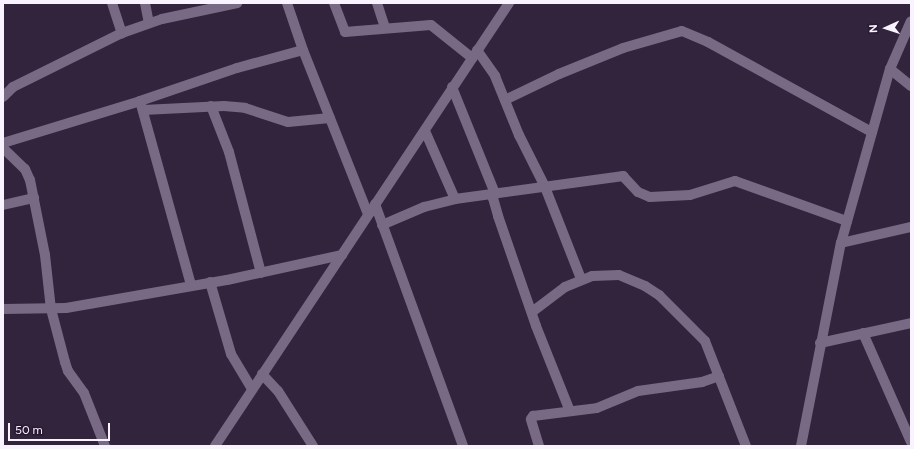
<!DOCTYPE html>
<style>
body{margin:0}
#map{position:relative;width:914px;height:449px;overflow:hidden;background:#32243c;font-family:Figtree,sans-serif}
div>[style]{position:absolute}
.street>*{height:10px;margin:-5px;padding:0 5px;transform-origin:5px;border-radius:5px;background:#786a85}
span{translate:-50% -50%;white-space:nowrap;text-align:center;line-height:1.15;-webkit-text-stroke:4px #281a32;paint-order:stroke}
.frame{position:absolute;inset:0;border:4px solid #f9f2ff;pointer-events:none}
.north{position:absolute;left:866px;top:8px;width:40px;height:40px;-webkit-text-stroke:3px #281a32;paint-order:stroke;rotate:267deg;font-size:11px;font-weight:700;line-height:16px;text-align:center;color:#f9f2ff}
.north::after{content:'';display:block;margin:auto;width:14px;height:18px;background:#f9f2ff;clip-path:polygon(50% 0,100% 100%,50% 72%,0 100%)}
.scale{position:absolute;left:8px;top:423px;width:102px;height:18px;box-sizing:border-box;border:2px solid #f9f2ff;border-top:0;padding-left:5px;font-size:12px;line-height:14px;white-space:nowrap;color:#f9f2ff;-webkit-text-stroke:3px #281a32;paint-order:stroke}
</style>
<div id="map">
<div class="street">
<div style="left:112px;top:3px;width:32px;rotate:72deg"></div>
<div style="left:145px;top:3px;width:20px;rotate:79deg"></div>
<div style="left:287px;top:3px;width:50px;rotate:71.2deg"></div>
<div style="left:303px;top:50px;width:176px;rotate:68.4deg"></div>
<div style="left:334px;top:3px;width:31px;rotate:69deg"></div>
<div style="left:345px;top:32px;width:86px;rotate:-4.7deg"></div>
<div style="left:431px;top:25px;width:53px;rotate:38.8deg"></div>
<div style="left:377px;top:3px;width:26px;rotate:72deg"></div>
<div style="left:477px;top:50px;width:32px;rotate:55deg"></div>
<div style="left:495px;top:76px;width:64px;rotate:67.9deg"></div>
<div style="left:519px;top:135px;width:58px;rotate:63.4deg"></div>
<div style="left:545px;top:187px;width:99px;rotate:68.6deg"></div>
<div style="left:890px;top:69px;width:27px;rotate:39deg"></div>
<div style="left:452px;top:87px;width:112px;rotate:68deg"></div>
<div style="left:494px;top:191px;width:7px;rotate:98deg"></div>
<div style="left:493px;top:198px;width:19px;rotate:74deg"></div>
<div style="left:498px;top:216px;width:116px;rotate:70.9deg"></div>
<div style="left:536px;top:326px;width:89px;rotate:68.3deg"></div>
<div style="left:3px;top:97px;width:14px;rotate:-45deg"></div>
<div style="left:13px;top:87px;width:122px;rotate:-26.4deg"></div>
<div style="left:122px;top:33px;width:42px;rotate:-19.3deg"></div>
<div style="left:162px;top:19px;width:77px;rotate:-12deg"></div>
<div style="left:505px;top:100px;width:60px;rotate:-25.7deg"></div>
<div style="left:559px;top:74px;width:69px;rotate:-22.1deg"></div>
<div style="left:623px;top:48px;width:61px;rotate:-16.1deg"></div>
<div style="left:682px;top:31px;width:28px;rotate:23deg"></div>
<div style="left:708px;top:42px;width:187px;rotate:28.8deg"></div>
<div style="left:140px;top:101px;width:191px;rotate:74.5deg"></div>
<div style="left:211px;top:106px;width:49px;rotate:68.6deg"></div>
<div style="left:229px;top:152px;width:125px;rotate:75.2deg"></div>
<div style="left:143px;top:110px;width:81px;rotate:-2.8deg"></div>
<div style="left:224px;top:106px;width:21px;rotate:5deg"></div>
<div style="left:245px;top:108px;width:45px;rotate:18deg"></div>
<div style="left:288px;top:122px;width:42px;rotate:-5.4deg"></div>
<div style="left:425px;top:131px;width:74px;rotate:66.2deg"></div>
<div style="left:3px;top:143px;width:143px;rotate:-17deg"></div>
<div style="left:140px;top:101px;width:102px;rotate:-18.8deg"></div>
<div style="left:237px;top:68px;width:68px;rotate:-15.3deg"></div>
<div style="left:3px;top:148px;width:30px;rotate:44deg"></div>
<div style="left:25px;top:169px;width:12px;rotate:66deg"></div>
<div style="left:30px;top:180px;width:76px;rotate:78.7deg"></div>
<div style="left:45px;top:255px;width:54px;rotate:83.7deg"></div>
<div style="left:51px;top:309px;width:55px;rotate:75.2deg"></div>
<div style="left:65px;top:362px;width:9px;rotate:72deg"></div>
<div style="left:68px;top:371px;width:27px;rotate:54deg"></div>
<div style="left:84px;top:393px;width:57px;rotate:68.4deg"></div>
<div style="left:375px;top:204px;width:258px;rotate:70deg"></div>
<div style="left:3px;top:205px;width:32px;rotate:-13deg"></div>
<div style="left:382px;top:225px;width:46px;rotate:-23.2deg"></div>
<div style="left:424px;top:207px;width:32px;rotate:-14deg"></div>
<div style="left:455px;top:199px;width:170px;rotate:-7.8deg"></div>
<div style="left:623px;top:176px;width:22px;rotate:47deg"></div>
<div style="left:638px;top:192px;width:13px;rotate:23deg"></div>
<div style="left:650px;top:197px;width:40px;rotate:-2.9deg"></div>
<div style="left:690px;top:195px;width:47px;rotate:-17.3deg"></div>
<div style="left:735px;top:181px;width:119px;rotate:19.7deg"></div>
<div style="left:841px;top:243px;width:72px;rotate:-12.9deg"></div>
<div style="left:210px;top:282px;width:75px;rotate:73.7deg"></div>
<div style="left:231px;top:354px;width:41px;rotate:59deg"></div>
<div style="left:3px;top:309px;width:63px;rotate:-0.9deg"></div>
<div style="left:66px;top:308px;width:163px;rotate:-9.9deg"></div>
<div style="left:227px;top:280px;width:118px;rotate:-12.3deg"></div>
<div style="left:532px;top:312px;width:41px;rotate:-37.1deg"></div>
<div style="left:565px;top:287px;width:29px;rotate:-22deg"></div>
<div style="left:592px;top:276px;width:27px;rotate:-2deg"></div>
<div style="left:619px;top:275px;width:28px;rotate:23deg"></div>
<div style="left:645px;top:286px;width:17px;rotate:33deg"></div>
<div style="left:659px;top:295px;width:65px;rotate:45deg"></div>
<div style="left:705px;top:341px;width:113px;rotate:68.7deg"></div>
<div style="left:863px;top:333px;width:119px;rotate:66.2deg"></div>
<div style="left:820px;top:343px;width:93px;rotate:-12.4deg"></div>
<div style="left:262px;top:374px;width:23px;rotate:47deg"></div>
<div style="left:278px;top:391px;width:65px;rotate:57.5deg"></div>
<div style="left:215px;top:446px;width:532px;rotate:-56.43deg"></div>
<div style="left:539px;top:446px;width:28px;rotate:-107deg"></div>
<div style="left:531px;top:419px;width:4px;rotate:-56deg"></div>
<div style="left:533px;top:416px;width:64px;rotate:-7.1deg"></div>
<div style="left:597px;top:408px;width:44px;rotate:-22.5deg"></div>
<div style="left:638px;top:391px;width:65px;rotate:-8deg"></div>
<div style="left:702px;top:382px;width:18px;rotate:-19deg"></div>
<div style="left:801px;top:446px;width:207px;rotate:-78.9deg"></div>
<div style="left:841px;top:243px;width:181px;rotate:-74.3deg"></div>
<div style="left:890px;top:69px;width:52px;rotate:-66.4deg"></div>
</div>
<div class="frame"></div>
<div class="north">N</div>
<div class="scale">50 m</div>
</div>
